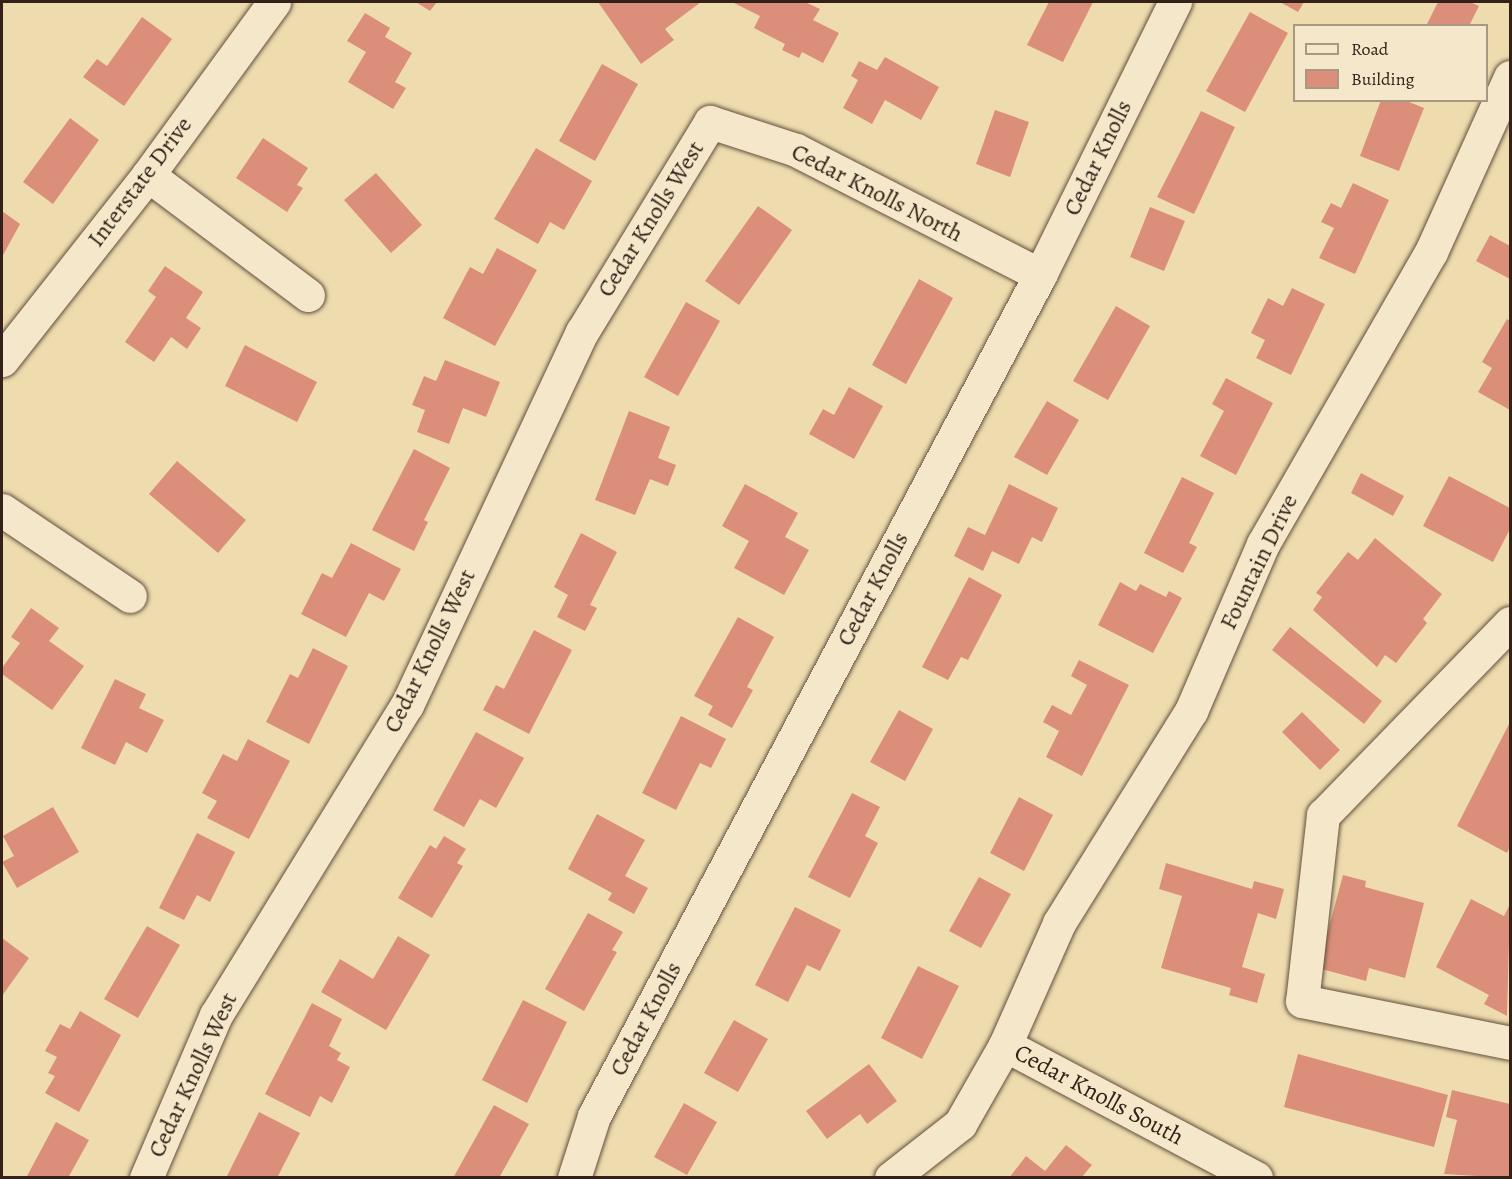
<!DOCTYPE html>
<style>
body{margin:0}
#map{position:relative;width:1512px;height:1179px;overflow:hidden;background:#efdcae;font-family:Alegreya,serif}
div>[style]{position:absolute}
.building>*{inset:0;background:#db8f7a}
.roads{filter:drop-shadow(0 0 2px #62503f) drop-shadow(0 0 2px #62503f)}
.minor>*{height:33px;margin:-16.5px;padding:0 16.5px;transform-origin:16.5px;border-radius:16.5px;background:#f5e8ca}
span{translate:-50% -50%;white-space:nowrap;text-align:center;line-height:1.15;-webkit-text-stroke:4.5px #f5e8ca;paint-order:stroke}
.street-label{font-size:24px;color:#33211a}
.frame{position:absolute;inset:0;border:3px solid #33211a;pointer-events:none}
.legend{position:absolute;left:1293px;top:24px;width:195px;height:78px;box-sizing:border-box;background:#f5e8ca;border:2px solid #a79884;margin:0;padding:8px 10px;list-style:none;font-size:18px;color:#33211a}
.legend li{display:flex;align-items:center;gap:12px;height:30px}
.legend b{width:30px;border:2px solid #a79884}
</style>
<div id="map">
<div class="building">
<div style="clip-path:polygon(416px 2px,437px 2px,430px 11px)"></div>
<div style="clip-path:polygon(598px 2px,701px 2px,665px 29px,674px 40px,641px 64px)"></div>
<div style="clip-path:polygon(732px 2px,805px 2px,820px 9px,813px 20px,839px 33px,823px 63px,802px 52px,799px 58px,782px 50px,785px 44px,754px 28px,760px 16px)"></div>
<div style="clip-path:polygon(1049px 2px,1093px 2px,1063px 62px,1027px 45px)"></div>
<div style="clip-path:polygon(1280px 2px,1304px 2px,1298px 12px)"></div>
<div style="clip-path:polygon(1438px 2px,1470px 2px,1479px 6px,1469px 26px,1426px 26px)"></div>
<div style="clip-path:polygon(1250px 12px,1288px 33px,1245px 112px,1206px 91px)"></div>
<div style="clip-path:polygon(365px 13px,390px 28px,385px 37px,412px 53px,395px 82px,406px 88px,393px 109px,348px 82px,366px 52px,347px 41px)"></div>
<div style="clip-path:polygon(142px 17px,172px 39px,124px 106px,83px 77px,97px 59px,107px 66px)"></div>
<div style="clip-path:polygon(885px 57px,939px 87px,921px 120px,885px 100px,872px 124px,843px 108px,858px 80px,851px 76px,859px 61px,877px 70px)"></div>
<div style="clip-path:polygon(602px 64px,638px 84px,595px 161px,559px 141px)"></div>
<div style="clip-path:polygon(1381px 100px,1404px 100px,1424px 108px,1399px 171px,1360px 156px)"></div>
<div style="clip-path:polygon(995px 110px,1029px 122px,1010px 177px,976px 164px)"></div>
<div style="clip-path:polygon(1201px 111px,1235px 127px,1194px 214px,1157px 197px)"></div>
<div style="clip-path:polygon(70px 118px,99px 140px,53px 204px,23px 182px)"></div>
<div style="clip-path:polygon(263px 138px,308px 168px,297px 185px,303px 188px,287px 212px,236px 178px)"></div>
<div style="clip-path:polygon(536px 148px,592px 181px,564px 230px,550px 222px,538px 244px,494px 219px)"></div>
<div style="clip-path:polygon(376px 173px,422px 225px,391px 253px,344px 200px)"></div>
<div style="clip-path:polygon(1353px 183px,1389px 200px,1355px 274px,1319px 258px,1334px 228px,1321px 222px,1331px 203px,1341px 208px)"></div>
<div style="clip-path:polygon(758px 206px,792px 230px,739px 305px,705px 281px)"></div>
<div style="clip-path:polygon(1150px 207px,1185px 221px,1164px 271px,1130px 257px)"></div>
<div style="clip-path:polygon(2px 211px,20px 224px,2px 257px)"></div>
<div style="clip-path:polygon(1490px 235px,1510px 246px,1510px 279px,1476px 261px)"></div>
<div style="clip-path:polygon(497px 248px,537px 270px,495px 346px,443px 318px,470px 267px,483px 274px)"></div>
<div style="clip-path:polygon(165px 266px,203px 292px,186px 318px,201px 328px,187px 349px,171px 337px,154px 362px,125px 342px,156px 297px,148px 291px)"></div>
<div style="clip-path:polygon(919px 279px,953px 298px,906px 384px,872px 365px)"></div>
<div style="clip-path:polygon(1292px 288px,1325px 304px,1291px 375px,1256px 358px,1265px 340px,1251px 333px,1268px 298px,1283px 306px)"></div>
<div style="clip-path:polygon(686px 302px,720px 321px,678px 396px,644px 377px)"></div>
<div style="clip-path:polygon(1116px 306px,1150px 326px,1108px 400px,1073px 381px)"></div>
<div style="clip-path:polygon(1507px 319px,1510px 321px,1510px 410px,1478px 392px,1492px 368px,1482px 362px)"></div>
<div style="clip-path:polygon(245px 345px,317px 382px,297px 422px,225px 386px)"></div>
<div style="clip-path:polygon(445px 360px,500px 382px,486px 417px,463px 408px,449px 444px,417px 432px,425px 410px,412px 405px,424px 376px,436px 381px)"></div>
<div style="clip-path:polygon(1226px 378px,1273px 403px,1236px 475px,1200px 456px,1224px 411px,1212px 404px)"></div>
<div style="clip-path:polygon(849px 387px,883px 406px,854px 459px,809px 434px,823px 409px,834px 415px)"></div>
<div style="clip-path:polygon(1047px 401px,1079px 420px,1047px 475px,1014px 457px)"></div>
<div style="clip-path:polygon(629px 411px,670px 427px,658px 458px,676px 465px,668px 486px,650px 479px,635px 515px,595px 500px)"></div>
<div style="clip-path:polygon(414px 449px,450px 468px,424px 520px,428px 522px,414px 551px,372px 530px)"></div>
<div style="clip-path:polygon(177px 461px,246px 520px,218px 553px,149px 494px)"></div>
<div style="clip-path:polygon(1361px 473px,1404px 496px,1393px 516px,1351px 493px)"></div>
<div style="clip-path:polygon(1449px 476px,1510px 508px,1510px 529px,1493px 562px,1423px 526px)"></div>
<div style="clip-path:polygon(1182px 477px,1214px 493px,1189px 543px,1197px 547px,1183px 573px,1144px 553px)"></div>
<div style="clip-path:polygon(745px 484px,798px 513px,785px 537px,809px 550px,784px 595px,734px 568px,749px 541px,722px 526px)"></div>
<div style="clip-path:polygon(1009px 484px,1058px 508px,1042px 542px,1032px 537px,1019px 564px,992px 551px,983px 571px,954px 556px,968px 527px,985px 535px)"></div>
<div style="clip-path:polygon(581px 533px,617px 552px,590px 605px,597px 608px,585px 631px,557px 617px,568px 595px,554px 587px)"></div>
<div style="clip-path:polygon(1375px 538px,1442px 594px,1423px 619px,1427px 623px,1396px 663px,1385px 655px,1377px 667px,1313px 610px,1322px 597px,1316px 593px,1348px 552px,1358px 560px)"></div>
<div style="clip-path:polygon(351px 543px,401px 569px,384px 601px,369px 593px,346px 637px,301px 614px,322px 573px,332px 578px)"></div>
<div style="clip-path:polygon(969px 577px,1002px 595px,968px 660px,961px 657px,948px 680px,922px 667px)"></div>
<div style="clip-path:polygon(1120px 582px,1136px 591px,1140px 584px,1166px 597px,1169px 591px,1182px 598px,1153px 653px,1098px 625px)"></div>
<div style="clip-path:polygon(31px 608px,59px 628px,49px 641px,84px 666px,52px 710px,2px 674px,2px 668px,20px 643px,11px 637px)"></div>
<div style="clip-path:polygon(738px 617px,774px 637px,747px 687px,753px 690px,732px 728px,708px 715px,713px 706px,694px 696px)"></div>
<div style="clip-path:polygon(1290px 627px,1382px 701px,1364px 724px,1272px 650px)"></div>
<div style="clip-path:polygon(534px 630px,572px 650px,529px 734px,483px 710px,496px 685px,504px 689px)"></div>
<div style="clip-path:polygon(313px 648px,348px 666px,309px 744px,266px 722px,290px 674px,298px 678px)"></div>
<div style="clip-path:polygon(1079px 660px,1129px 685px,1082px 776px,1046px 757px,1059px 731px,1043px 722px,1052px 705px,1071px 715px,1087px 685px,1071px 676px)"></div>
<div style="clip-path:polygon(115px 679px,146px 694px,139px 708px,164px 720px,147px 753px,126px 742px,115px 765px,81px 748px)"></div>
<div style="clip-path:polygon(899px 710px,933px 729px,905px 781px,870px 762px)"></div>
<div style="clip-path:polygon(1302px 712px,1340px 750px,1320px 770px,1282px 732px)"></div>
<div style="clip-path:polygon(681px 716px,726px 739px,711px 768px,700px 763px,676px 810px,642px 793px)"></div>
<div style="clip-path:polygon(1510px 722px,1510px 847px,1507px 853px,1457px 826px)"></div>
<div style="clip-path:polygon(476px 732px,524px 758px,496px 808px,480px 799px,464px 827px,433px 810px)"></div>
<div style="clip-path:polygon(248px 739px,290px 761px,249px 839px,207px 818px,217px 801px,202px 793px,223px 754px,237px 761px)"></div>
<div style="clip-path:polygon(852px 793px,880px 807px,865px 836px,878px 843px,850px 898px,808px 877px)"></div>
<div style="clip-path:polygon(1019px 797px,1053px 815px,1024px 871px,990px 853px)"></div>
<div style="clip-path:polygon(53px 807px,79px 852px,17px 888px,2px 862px,14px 856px,3px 836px)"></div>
<div style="clip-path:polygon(597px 814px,645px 840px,625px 876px,648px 888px,634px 914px,608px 900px,612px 893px,568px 869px)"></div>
<div style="clip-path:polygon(197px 833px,235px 852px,210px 902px,197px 895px,184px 920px,159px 908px)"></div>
<div style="clip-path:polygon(444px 836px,466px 849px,457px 863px,463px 866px,432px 918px,398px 898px,430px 845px,436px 849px)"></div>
<div style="clip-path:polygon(1166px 863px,1252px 889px,1254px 881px,1284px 889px,1276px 919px,1258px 913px,1242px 967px,1265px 974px,1257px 1003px,1229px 995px,1231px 988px,1161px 968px,1182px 896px,1159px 889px)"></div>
<div style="clip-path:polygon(1343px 875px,1366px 881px,1365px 887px,1424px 903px,1405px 978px,1369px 968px,1366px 981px,1318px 968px)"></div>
<div style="clip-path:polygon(979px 877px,1011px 894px,981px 948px,949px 931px)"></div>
<div style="clip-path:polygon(1471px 899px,1504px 916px,1510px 904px,1507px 1016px,1484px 1004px,1489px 995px,1436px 967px)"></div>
<div style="clip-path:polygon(795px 907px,841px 930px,820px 971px,807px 965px,788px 1002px,755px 985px)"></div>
<div style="clip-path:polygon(588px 913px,623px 932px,612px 950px,617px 952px,584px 1011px,545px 989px)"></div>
<div style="clip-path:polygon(147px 926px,180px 945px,138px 1018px,104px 999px)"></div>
<div style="clip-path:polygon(398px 936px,430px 955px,386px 1030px,321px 992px,340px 959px,373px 979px)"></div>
<div style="clip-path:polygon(2px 938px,29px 958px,2px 996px)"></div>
<div style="clip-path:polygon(918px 966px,959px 986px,922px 1059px,881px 1038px)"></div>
<div style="clip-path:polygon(523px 1000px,567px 1022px,527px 1103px,482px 1080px)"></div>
<div style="clip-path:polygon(312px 1003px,342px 1019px,329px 1046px,341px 1053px,337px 1060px,350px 1067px,332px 1103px,320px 1096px,310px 1117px,265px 1094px)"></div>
<div style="clip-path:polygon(80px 1011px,121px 1035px,79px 1112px,45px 1093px,55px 1076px,48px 1073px,57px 1057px,45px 1051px,60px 1024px,70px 1029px)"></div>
<div style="clip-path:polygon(734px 1020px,768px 1039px,738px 1092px,704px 1073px)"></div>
<div style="clip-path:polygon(1298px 1054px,1448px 1095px,1434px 1147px,1284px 1107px)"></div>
<div style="clip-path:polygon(869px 1064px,897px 1101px,867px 1124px,860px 1114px,827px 1139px,806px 1111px)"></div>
<div style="clip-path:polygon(1452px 1090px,1510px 1104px,1510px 1178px,1444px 1174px,1457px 1120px,1446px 1117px)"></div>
<div style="clip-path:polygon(684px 1103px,717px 1122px,687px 1175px,654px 1157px)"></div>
<div style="clip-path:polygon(494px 1105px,529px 1124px,499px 1178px,453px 1178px)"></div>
<div style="clip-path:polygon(259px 1112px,300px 1133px,277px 1178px,226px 1178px)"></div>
<div style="clip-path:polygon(56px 1122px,89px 1140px,68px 1178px,26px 1178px)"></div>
<div style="clip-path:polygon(1066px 1145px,1092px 1165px,1081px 1178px,1009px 1178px,1026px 1156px,1045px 1171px)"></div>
</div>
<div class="roads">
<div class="minor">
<div style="left:148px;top:175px;width:200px;rotate:36.9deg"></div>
<div style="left:2px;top:360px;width:236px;rotate:-51.7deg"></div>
<div style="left:148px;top:175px;width:214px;rotate:-53.9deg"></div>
<div style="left:2px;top:510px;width:154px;rotate:33.9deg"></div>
<div style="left:1510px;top:623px;width:268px;rotate:134.2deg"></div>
<div style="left:1323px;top:815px;width:187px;rotate:96.4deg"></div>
<div style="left:1302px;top:1001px;width:212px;rotate:11.4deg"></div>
<div style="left:1005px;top:1045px;width:284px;rotate:27.9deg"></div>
<div style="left:146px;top:1178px;width:177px;rotate:-66.8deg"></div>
<div style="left:216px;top:1015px;width:364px;rotate:-58.4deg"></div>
<div style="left:407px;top:705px;width:412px;rotate:-64.9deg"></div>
<div style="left:582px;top:332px;width:246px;rotate:-58.6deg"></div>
<div style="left:710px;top:122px;width:90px;rotate:18deg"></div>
<div style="left:796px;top:150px;width:274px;rotate:27.1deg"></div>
<div style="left:574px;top:1178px;width:65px;rotate:-72.1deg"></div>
<div style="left:594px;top:1116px;width:952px;rotate:-62.06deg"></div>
<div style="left:1040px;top:275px;width:305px;rotate:-63.7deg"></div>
<div style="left:891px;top:1178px;width:88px;rotate:-38deg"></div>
<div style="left:960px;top:1124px;width:91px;rotate:-60.3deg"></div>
<div style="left:1005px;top:1045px;width:133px;rotate:-66.1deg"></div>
<div style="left:1059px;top:923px;width:250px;rotate:-58.1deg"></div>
<div style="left:1191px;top:711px;width:182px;rotate:-66.7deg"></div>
<div style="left:1263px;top:544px;width:337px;rotate:-60.1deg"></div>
<div style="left:1431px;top:252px;width:192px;rotate:-65.7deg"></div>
</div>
</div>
<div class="street-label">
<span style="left:1098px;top:158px;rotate:-64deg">Cedar Knolls</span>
<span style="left:140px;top:182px;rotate:-53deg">Interstate Drive</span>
<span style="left:877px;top:193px;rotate:27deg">Cedar Knolls North</span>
<span style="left:651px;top:219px;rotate:-58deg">Cedar Knolls West</span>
<span style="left:1259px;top:562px;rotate:-64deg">Fountain Drive</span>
<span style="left:873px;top:589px;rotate:-62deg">Cedar Knolls</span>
<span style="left:430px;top:651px;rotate:-64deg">Cedar Knolls West</span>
<span style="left:646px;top:1019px;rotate:-62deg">Cedar Knolls</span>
<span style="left:193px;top:1075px;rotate:-65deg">Cedar Knolls West</span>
<span style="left:1099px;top:1095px;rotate:28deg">Cedar Knolls South</span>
</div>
<div class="frame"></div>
<ul class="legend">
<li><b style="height:8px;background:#f5e8ca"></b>Road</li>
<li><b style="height:16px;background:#db8f7a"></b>Building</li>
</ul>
</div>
